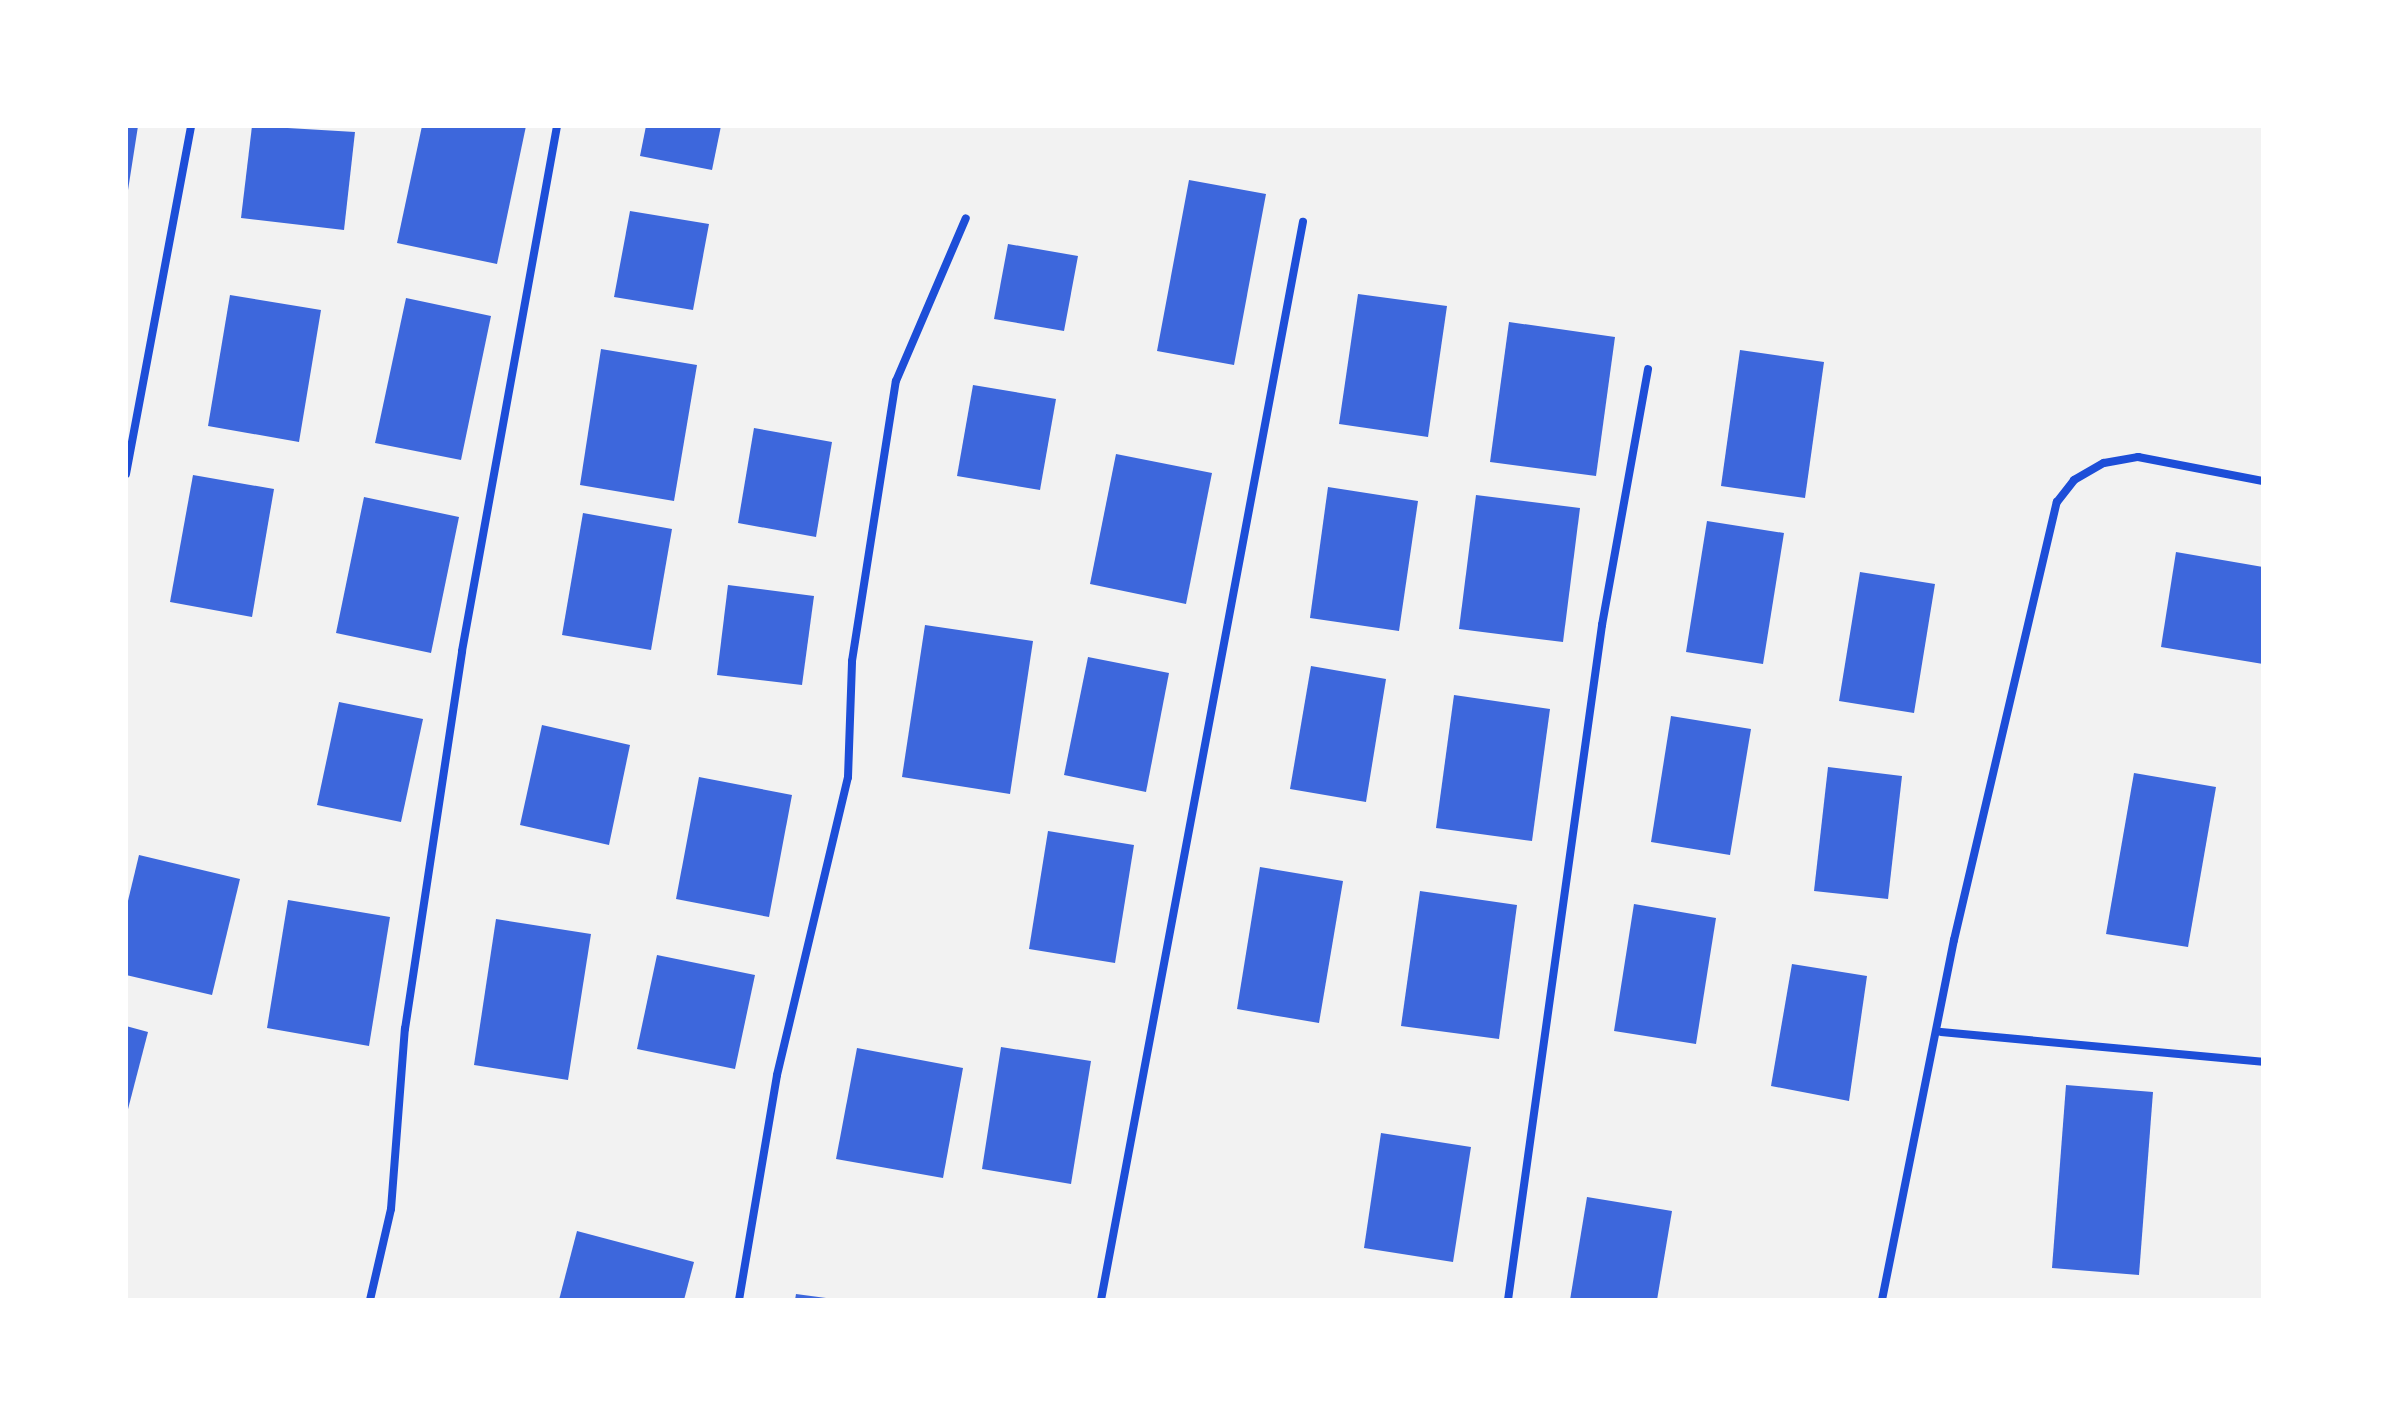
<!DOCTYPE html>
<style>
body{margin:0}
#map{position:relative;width:2389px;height:1426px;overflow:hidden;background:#f2f2f2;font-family:Arial,sans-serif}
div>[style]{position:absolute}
.building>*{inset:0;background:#3d67dc}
.minor>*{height:8px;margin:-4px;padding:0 4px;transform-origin:4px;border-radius:4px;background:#1d4ed8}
span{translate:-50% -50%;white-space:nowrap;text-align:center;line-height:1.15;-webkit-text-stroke:6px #fff;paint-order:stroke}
.frame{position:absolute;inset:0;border:128px solid #fff;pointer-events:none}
</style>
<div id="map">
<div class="building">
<div style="clip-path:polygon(126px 126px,138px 126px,128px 190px,126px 190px)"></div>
<div style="clip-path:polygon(252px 126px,355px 132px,344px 230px,241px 218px)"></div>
<div style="clip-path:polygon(422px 126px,526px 126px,497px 264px,397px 243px)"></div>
<div style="clip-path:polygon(646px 126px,721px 126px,712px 170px,640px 156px)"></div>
<div style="clip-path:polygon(1189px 180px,1266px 194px,1234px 365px,1157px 351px)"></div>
<div style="clip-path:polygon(630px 211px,709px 224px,693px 310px,614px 297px)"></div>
<div style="clip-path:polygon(1008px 244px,1078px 256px,1064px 331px,994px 319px)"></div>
<div style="clip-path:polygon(1358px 294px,1447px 306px,1428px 437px,1339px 424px)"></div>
<div style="clip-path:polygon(230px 295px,321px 310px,299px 442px,208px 426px)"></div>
<div style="clip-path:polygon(406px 298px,491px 316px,461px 460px,375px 443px)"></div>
<div style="clip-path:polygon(1509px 322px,1615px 337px,1596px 476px,1490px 462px)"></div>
<div style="clip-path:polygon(601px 349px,697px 365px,674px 501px,580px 485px)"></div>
<div style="clip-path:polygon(1740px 350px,1824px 362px,1805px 498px,1721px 486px)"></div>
<div style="clip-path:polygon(973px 385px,1056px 399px,1040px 490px,957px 476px)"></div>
<div style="clip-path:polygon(754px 428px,832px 442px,816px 537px,738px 523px)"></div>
<div style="clip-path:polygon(1116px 454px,1212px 473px,1186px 604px,1090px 584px)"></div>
<div style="clip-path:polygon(193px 475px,274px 489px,252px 617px,170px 602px)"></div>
<div style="clip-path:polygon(1328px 487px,1418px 501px,1399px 631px,1310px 618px)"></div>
<div style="clip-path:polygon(1476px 495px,1580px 508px,1563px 642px,1459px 629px)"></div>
<div style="clip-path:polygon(364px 497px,459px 517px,431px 653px,336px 633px)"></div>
<div style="clip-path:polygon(583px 513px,672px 529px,651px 650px,562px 635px)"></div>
<div style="clip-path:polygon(1707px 521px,1784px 533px,1763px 664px,1686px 652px)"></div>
<div style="clip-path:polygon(2176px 552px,2263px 567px,2263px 664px,2161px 647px)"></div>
<div style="clip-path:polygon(1860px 572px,1935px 584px,1914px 713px,1839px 701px)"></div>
<div style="clip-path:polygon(728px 585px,814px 596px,802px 685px,717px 675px)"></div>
<div style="clip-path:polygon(925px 625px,1033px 641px,1010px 794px,902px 777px)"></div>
<div style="clip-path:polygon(1088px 657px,1169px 673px,1146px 792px,1064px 775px)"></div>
<div style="clip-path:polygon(1311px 666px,1386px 679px,1366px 802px,1290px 789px)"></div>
<div style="clip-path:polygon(1454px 695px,1550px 709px,1532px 841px,1436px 828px)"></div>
<div style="clip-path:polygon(339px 702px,423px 719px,401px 822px,317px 805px)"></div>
<div style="clip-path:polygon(1671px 716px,1751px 729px,1730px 855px,1651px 842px)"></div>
<div style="clip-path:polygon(542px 725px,630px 745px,609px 845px,520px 825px)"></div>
<div style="clip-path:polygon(1828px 767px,1902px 776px,1888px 899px,1814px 891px)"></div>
<div style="clip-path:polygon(2134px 773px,2216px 787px,2188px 947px,2106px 934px)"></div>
<div style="clip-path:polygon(699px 777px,792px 795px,769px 917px,676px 899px)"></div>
<div style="clip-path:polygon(1048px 831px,1134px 845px,1115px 963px,1029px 949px)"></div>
<div style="clip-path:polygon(139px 855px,240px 879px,212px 995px,126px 975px,126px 909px)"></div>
<div style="clip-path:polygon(1260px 867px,1343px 881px,1319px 1023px,1237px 1009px)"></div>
<div style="clip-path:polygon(1420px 891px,1517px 905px,1499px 1039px,1401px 1026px)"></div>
<div style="clip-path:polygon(288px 900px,390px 917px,369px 1046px,267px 1028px)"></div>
<div style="clip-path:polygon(1634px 904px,1716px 918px,1696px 1044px,1614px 1031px)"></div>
<div style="clip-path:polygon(496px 919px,591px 934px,568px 1080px,474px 1065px)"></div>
<div style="clip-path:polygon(657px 955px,755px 975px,735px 1069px,637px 1049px)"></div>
<div style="clip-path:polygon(1792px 964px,1867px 976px,1849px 1101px,1771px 1086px)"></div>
<div style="clip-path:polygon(126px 1026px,148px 1032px,127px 1113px,126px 1113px)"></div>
<div style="clip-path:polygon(1001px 1047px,1091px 1061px,1071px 1184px,982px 1169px)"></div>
<div style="clip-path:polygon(857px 1048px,963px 1068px,943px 1178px,836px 1159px)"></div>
<div style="clip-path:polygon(2066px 1085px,2153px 1092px,2139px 1275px,2052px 1268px)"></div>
<div style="clip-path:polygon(1381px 1133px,1471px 1147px,1453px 1262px,1364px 1248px)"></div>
<div style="clip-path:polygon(1587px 1197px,1672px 1211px,1657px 1300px,1570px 1300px)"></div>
<div style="clip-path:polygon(577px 1231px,694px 1262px,684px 1300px,559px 1300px)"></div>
<div style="clip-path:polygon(796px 1294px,826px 1298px,825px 1300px,795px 1300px)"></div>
</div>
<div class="minor">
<div style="left:126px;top:474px;width:354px;rotate:-79.4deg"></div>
<div style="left:1941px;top:1032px;width:323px;rotate:5.3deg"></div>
<div style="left:370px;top:1300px;width:93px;rotate:-77deg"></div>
<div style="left:391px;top:1209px;width:181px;rotate:-85.6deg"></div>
<div style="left:405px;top:1029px;width:382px;rotate:-81.4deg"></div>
<div style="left:462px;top:651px;width:534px;rotate:-79.74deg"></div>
<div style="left:739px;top:1300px;width:228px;rotate:-80.4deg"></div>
<div style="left:777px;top:1075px;width:306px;rotate:-76.6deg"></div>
<div style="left:848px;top:777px;width:116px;rotate:-88deg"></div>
<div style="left:852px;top:661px;width:283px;rotate:-81.1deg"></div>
<div style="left:896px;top:381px;width:177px;rotate:-66.8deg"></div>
<div style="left:1101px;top:1300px;width:1097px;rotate:-79.39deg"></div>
<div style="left:1508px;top:1300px;width:682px;rotate:-82.07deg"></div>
<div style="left:1602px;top:625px;width:260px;rotate:-79.8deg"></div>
<div style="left:1882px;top:1300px;width:367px;rotate:-78.7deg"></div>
<div style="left:1954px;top:940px;width:450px;rotate:-76.8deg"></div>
<div style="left:2057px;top:502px;width:28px;rotate:-52deg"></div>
<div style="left:2074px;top:480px;width:34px;rotate:-30deg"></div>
<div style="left:2104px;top:463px;width:35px;rotate:-10deg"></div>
<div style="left:2138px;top:457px;width:127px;rotate:10.9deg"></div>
</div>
<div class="frame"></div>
</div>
